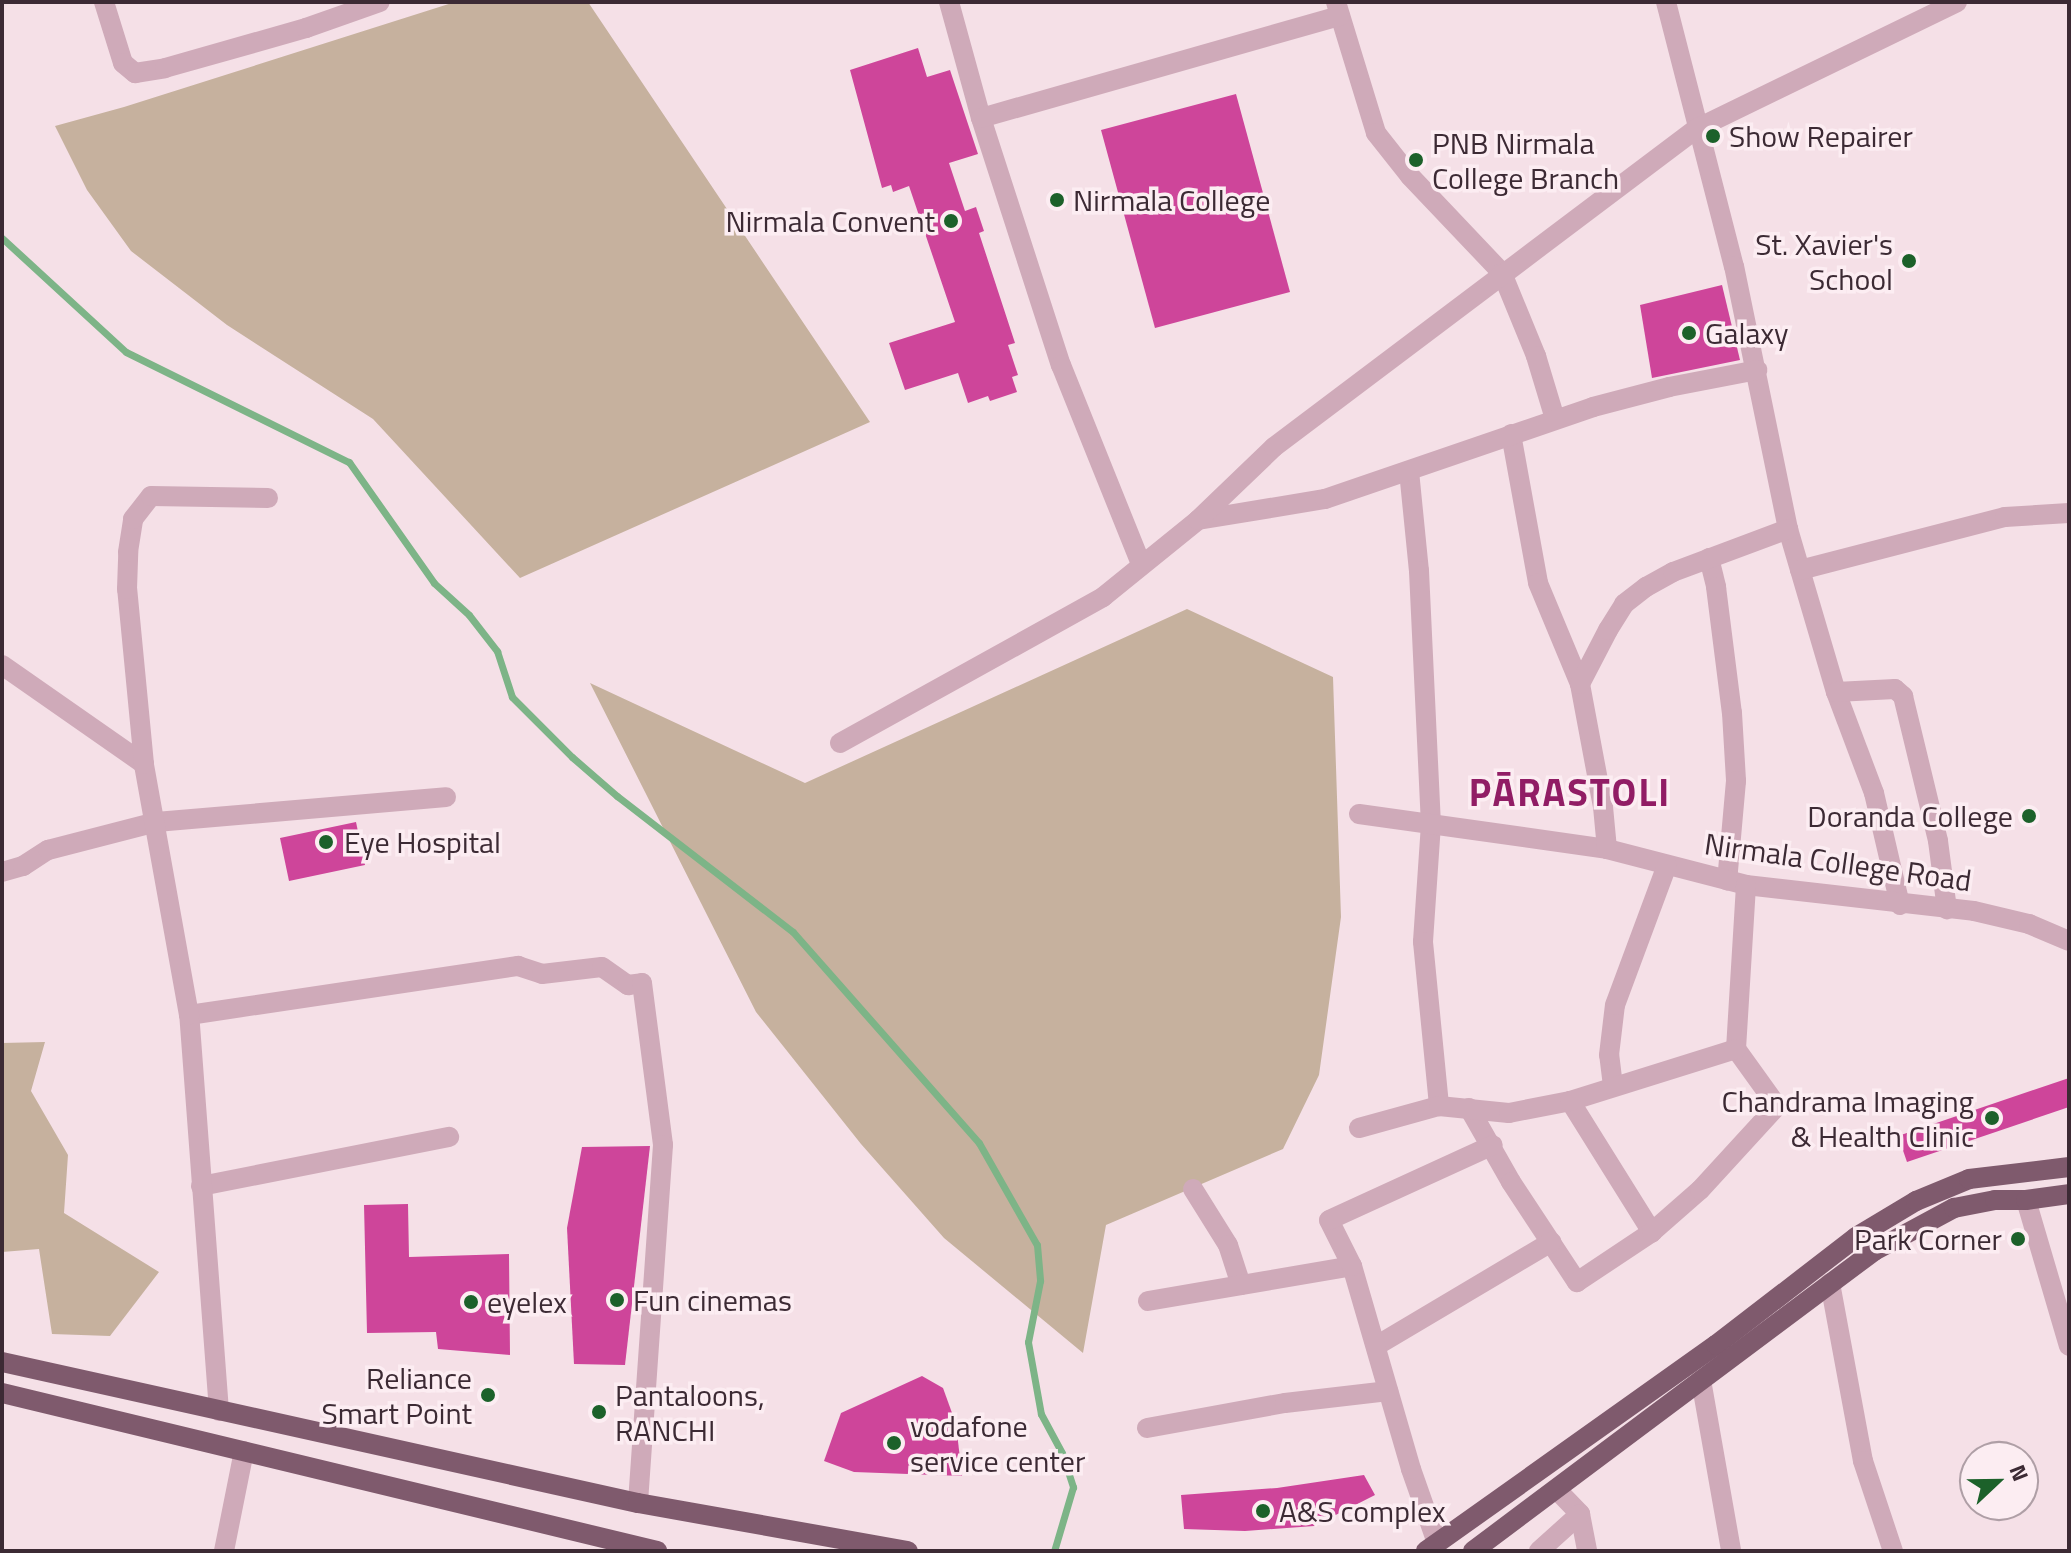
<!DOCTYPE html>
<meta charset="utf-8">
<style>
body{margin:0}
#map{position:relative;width:2071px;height:1553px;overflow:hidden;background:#f5e0e7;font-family:"Titillium Web",sans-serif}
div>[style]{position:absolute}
.green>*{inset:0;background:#c6b19e}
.stream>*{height:7px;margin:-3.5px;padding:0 3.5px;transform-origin:3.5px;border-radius:3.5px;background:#7db487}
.building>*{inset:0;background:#ce459a}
.minor>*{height:20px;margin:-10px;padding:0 10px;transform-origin:10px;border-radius:10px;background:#cfaab9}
.major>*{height:20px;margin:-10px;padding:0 10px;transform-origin:10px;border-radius:10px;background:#7f5a6d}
.dots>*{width:22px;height:22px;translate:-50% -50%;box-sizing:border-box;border:4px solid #fcedf2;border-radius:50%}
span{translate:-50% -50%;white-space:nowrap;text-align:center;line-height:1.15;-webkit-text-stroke:7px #fcedf2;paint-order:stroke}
.poi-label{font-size:30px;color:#3c2a34}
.left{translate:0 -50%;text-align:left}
.right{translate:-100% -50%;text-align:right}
.street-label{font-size:30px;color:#3c2a34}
.district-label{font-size:38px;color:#911d65;font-weight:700;letter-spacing:2px}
.frame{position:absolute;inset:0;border:4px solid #3c2a34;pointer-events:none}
.north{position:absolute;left:1959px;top:1441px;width:80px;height:80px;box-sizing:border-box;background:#fcedf2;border:2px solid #af9fa6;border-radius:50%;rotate:68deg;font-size:22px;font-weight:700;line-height:32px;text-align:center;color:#3c2a34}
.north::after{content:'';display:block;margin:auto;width:28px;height:36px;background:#1c612a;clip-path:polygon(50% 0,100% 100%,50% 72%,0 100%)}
</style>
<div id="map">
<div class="green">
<div style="clip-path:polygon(455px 2px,588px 2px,870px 422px,520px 578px,373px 419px,227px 325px,131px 251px,87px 190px,55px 126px,124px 107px)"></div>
<div style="clip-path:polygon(1187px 609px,1333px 677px,1341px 917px,1319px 1075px,1283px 1149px,1106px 1225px,1083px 1353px,944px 1238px,861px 1144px,756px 1012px,590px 683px,805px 783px)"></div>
<div style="clip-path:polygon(45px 1042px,31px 1091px,68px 1155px,64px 1213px,159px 1272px,110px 1336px,52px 1334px,39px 1249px,2px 1252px,2px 1043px)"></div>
</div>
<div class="stream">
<div style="left:2px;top:238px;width:168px;rotate:42.6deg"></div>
<div style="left:126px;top:352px;width:249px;rotate:26.3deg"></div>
<div style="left:349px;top:462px;width:148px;rotate:54.9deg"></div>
<div style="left:434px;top:583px;width:47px;rotate:42.4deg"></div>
<div style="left:469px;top:615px;width:46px;rotate:52.1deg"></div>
<div style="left:497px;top:651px;width:48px;rotate:71.9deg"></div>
<div style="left:512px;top:697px;width:85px;rotate:45deg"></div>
<div style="left:572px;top:757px;width:60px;rotate:40.9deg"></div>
<div style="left:617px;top:796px;width:222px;rotate:37.7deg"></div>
<div style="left:793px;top:932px;width:281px;rotate:48.6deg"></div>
<div style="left:979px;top:1143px;width:117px;rotate:60.4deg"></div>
<div style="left:1037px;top:1245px;width:36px;rotate:85deg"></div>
<div style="left:1040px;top:1281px;width:62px;rotate:101.1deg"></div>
<div style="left:1028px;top:1342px;width:73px;rotate:79.8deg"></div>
<div style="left:1041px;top:1414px;width:44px;rotate:61.7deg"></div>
<div style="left:1062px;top:1453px;width:36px;rotate:72deg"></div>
<div style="left:1073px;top:1487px;width:67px;rotate:106.5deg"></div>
</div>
<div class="building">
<div style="clip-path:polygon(918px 48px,927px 77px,950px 70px,978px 154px,949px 163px,965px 211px,976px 207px,984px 231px,979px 233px,1015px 343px,1008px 345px,1018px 375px,1012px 377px,1017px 392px,990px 401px,988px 396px,968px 403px,958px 373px,905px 390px,889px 343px,955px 322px,909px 186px,893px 192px,891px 185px,882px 188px,850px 70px)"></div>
<div style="clip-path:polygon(1236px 94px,1290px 292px,1155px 328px,1101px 130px)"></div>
<div style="clip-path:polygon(1722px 285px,1740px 360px,1652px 378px,1640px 305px)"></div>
<div style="clip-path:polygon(356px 822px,365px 865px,289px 881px,280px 838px)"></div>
<div style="clip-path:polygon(2069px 1078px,2069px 1107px,1907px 1162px,1898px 1136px)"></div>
<div style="clip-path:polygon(650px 1146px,625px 1365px,574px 1364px,567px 1228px,582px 1147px)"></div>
<div style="clip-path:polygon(408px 1204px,409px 1257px,509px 1254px,510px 1355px,438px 1349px,436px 1332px,367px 1333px,364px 1205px)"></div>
<div style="clip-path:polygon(922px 1376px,943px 1388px,956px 1424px,962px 1476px,854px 1472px,824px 1461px,841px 1413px)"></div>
<div style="clip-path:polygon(1364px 1475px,1375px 1495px,1314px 1526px,1245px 1531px,1184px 1529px,1181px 1495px,1277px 1488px)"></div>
</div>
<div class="minor">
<div style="left:104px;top:2px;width:64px;rotate:72.7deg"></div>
<div style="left:123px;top:63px;width:16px;rotate:40deg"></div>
<div style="left:135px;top:73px;width:30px;rotate:-9deg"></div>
<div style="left:165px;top:68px;width:147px;rotate:-15.8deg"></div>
<div style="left:306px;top:28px;width:78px;rotate:-19.4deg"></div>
<div style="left:949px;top:2px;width:120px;rotate:74.6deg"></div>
<div style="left:981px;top:118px;width:260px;rotate:72.1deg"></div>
<div style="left:1061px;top:365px;width:214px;rotate:68.1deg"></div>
<div style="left:1336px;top:2px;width:137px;rotate:73deg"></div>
<div style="left:1376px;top:133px;width:55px;rotate:51.7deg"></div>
<div style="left:1410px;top:176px;width:134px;rotate:46.5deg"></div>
<div style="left:1502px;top:273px;width:90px;rotate:67.7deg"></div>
<div style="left:1536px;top:356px;width:66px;rotate:73.2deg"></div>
<div style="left:1666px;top:2px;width:273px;rotate:75.6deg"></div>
<div style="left:1734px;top:266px;width:268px;rotate:78.4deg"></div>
<div style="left:1788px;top:529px;width:170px;rotate:73.6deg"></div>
<div style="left:1836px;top:692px;width:108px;rotate:69.4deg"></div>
<div style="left:1874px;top:793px;width:115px;rotate:76.9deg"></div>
<div style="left:981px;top:118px;width:373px;rotate:-15.9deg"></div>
<div style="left:1511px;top:434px;width:151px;rotate:79.7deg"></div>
<div style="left:1538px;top:583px;width:109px;rotate:67.4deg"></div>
<div style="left:1409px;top:471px;width:100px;rotate:84.3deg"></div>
<div style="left:1419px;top:571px;width:253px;rotate:87.3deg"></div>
<div style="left:1431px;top:824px;width:118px;rotate:93.9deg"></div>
<div style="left:1423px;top:942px;width:165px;rotate:84.4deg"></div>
<div style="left:1198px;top:520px;width:129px;rotate:-9.4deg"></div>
<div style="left:1325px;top:499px;width:283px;rotate:-18.9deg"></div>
<div style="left:1593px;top:407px;width:79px;rotate:-14.7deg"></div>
<div style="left:1669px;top:387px;width:90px;rotate:-10.9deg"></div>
<div style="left:1709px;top:558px;width:30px;rotate:76deg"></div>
<div style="left:1716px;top:587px;width:127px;rotate:82.8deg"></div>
<div style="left:1732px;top:713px;width:68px;rotate:86.6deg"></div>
<div style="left:1736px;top:781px;width:100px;rotate:95.1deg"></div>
<div style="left:1800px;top:570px;width:212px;rotate:-14.5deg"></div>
<div style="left:2005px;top:517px;width:64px;rotate:-3.6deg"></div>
<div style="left:2px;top:665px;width:173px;rotate:34.9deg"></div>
<div style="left:1836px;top:692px;width:59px;rotate:-2.9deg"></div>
<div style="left:1895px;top:689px;width:11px;rotate:41deg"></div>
<div style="left:1903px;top:696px;width:149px;rotate:76.4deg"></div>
<div style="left:1938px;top:841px;width:69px;rotate:82.5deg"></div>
<div style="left:840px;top:743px;width:301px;rotate:-29deg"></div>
<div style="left:1103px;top:597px;width:122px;rotate:-39deg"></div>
<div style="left:1198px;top:520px;width:105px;rotate:-43.8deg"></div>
<div style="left:1274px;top:447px;width:528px;rotate:-37deg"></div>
<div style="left:1696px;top:129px;width:290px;rotate:-25.9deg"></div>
<div style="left:1359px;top:814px;width:250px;rotate:8deg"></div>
<div style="left:1607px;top:849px;width:144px;rotate:14.5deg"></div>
<div style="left:1746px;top:885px;width:229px;rotate:6.5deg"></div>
<div style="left:1974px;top:911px;width:57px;rotate:13.3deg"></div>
<div style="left:2029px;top:924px;width:43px;rotate:23deg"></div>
<div style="left:1607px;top:849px;width:42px;rotate:-95.4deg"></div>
<div style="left:1603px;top:807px;width:125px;rotate:-100.6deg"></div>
<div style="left:1580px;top:684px;width:61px;rotate:-62.6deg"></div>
<div style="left:1608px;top:630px;width:31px;rotate:-58deg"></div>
<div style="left:1624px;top:604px;width:28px;rotate:-38deg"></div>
<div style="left:1646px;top:587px;width:31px;rotate:-29deg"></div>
<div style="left:1673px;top:572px;width:123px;rotate:-20.5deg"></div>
<div style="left:2px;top:872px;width:22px;rotate:-16deg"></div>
<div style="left:23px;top:866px;width:30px;rotate:-33deg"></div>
<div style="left:48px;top:850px;width:112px;rotate:-14.5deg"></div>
<div style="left:156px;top:822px;width:291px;rotate:-4.9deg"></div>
<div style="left:189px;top:1015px;width:333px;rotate:-8.5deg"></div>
<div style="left:518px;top:966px;width:25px;rotate:18deg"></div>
<div style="left:542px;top:974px;width:60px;rotate:-6.7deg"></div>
<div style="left:602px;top:967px;width:32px;rotate:35deg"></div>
<div style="left:628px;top:985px;width:14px;rotate:-8deg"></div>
<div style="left:642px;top:983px;width:163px;rotate:82.6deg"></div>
<div style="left:663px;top:1145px;width:359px;rotate:94deg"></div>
<div style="left:1613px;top:1086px;width:31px;rotate:-97deg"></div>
<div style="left:1609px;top:1055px;width:50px;rotate:-83.2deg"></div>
<div style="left:1615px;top:1005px;width:149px;rotate:-69.6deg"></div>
<div style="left:1570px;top:1101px;width:155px;rotate:58deg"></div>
<div style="left:1469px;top:1108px;width:85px;rotate:60.4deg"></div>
<div style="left:1511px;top:1182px;width:120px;rotate:56.6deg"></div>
<div style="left:1577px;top:1282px;width:90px;rotate:-33.7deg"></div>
<div style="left:1652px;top:1232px;width:64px;rotate:-41.2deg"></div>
<div style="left:1700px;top:1190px;width:114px;rotate:-47.5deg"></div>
<div style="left:1777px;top:1106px;width:70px;rotate:-125.7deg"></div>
<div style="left:1736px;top:1049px;width:164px;rotate:-86.5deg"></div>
<div style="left:1359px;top:1128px;width:83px;rotate:-15.4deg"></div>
<div style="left:1439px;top:1106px;width:70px;rotate:5.7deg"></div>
<div style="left:1509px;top:1113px;width:62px;rotate:-11.1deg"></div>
<div style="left:1570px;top:1101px;width:174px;rotate:-17.4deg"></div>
<div style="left:201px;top:1186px;width:253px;rotate:-11.2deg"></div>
<div style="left:1193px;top:1189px;width:66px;rotate:58deg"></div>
<div style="left:1228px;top:1245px;width:42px;rotate:72deg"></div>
<div style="left:2026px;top:1200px;width:152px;rotate:73.6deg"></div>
<div style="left:1830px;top:1283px;width:181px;rotate:79.5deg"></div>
<div style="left:1863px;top:1461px;width:95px;rotate:71.6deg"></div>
<div style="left:1148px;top:1301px;width:207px;rotate:-9.7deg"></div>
<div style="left:1376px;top:1346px;width:204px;rotate:-30.7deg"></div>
<div style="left:1701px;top:1380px;width:174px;rotate:80deg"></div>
<div style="left:219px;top:1411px;width:397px;rotate:-94.3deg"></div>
<div style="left:189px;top:1015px;width:255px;rotate:-100.2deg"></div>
<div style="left:144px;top:764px;width:176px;rotate:-95.5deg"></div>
<div style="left:127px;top:589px;width:37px;rotate:-88deg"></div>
<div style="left:128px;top:552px;width:33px;rotate:-81deg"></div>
<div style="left:133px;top:519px;width:29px;rotate:-52deg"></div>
<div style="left:151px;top:496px;width:117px;rotate:1deg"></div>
<div style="left:1147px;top:1428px;width:140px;rotate:-10.3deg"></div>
<div style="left:1285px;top:1403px;width:104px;rotate:-6.6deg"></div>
<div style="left:1558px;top:1491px;width:32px;rotate:46deg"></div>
<div style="left:1580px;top:1514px;width:38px;rotate:79deg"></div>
<div style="left:1437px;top:1543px;width:78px;rotate:-109.4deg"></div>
<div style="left:1411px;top:1469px;width:211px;rotate:-106.2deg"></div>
<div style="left:1352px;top:1266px;width:51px;rotate:-116.6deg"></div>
<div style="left:1329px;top:1220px;width:180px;rotate:-24.6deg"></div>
<div style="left:224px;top:1551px;width:102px;rotate:-78.7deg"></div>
<div style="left:1539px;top:1551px;width:55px;rotate:-42.1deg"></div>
</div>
<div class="major">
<div style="left:2px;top:1362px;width:651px;rotate:12.5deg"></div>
<div style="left:638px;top:1503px;width:274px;rotate:10.1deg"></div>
<div style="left:2px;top:1393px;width:674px;rotate:13.56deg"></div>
<div style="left:1426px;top:1551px;width:356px;rotate:-35.4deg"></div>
<div style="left:1716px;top:1345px;width:177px;rotate:-37.6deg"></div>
<div style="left:1856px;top:1237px;width:70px;rotate:-31deg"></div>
<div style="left:1916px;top:1201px;width:57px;rotate:-22.5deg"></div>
<div style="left:1969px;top:1179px;width:101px;rotate:-6.8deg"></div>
<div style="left:1473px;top:1551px;width:501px;rotate:-36.8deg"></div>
<div style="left:1874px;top:1251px;width:91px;rotate:-28.3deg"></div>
<div style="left:1954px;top:1208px;width:42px;rotate:-11deg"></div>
<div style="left:1995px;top:1200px;width:31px"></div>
<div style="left:2026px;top:1200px;width:43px;rotate:-7.9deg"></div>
</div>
<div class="dots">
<div style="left:1713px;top:136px;background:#1c612a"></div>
<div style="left:1416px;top:160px;background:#1c612a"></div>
<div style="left:1057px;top:200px;background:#1c612a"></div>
<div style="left:951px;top:221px;background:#1c612a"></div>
<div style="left:1909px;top:261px;background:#1c612a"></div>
<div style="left:1689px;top:333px;background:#1c612a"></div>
<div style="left:2029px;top:816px;background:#1c612a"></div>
<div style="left:326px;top:842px;background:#1c612a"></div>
<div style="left:1992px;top:1118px;background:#1c612a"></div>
<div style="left:2018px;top:1239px;background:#1c612a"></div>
<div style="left:617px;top:1300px;background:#1c612a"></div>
<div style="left:471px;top:1302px;background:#1c612a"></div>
<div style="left:488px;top:1395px;background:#1c612a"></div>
<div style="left:599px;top:1412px;background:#1c612a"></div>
<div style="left:894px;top:1443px;background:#1c612a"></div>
<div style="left:1263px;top:1511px;background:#1c612a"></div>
</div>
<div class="poi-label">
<span class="left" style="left:1729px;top:136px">Show Repairer</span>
<span class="left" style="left:1432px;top:160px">PNB Nirmala<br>College Branch</span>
<span class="left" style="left:1073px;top:200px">Nirmala College</span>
<span class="right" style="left:935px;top:221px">Nirmala Convent</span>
<span class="right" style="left:1893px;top:261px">St. Xavier's<br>School</span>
<span class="left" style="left:1705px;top:333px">Galaxy</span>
<span class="right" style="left:2013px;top:816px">Doranda College</span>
<span class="left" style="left:344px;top:842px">Eye Hospital</span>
<span class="right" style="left:1974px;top:1118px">Chandrama Imaging<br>&amp; Health Clinic</span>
<span class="right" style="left:2002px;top:1239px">Park Corner</span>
<span class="left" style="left:633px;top:1300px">Fun cinemas</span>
<span class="left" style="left:487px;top:1302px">eyelex</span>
<span class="right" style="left:472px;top:1395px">Reliance<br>Smart Point</span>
<span class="left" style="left:615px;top:1412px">Pantaloons,<br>RANCHI</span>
<span class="left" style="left:910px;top:1443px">vodafone<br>service center</span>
<span class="left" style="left:1279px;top:1511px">A&amp;S complex</span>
</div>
<div class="street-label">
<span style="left:1838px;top:862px;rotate:8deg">Nirmala College Road</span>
</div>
<div class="district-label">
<span style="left:1570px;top:793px">PĀRASTOLI</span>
</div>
<div class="frame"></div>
<div class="north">N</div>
</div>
